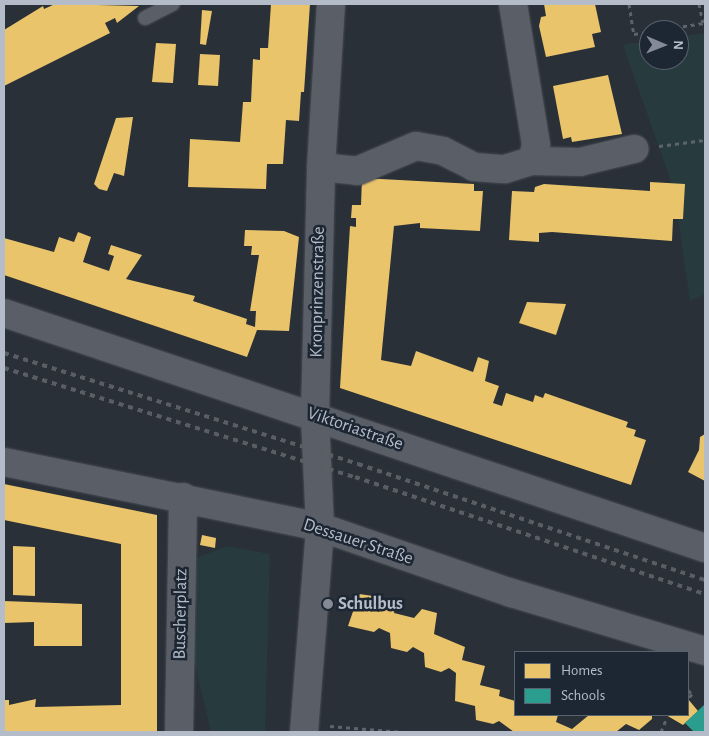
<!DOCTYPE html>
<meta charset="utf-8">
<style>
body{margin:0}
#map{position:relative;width:709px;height:736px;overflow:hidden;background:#2a3038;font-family:"Alegreya Sans",sans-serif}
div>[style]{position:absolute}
.green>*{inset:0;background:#273a3e}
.homes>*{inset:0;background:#e9c46a}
.schools>*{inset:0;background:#2a9d8f}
.path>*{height:3px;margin-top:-1.5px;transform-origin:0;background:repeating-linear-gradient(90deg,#5d636a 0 4px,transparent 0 8px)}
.roads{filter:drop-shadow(0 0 1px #484c53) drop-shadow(0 0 1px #484c53)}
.service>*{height:14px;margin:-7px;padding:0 7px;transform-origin:7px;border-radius:7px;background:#5a5e66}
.minor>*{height:28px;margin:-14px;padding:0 14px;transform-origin:14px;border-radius:14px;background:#5a5e66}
.rail>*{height:4px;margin-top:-2px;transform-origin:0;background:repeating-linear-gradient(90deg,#595d64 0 5px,transparent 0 10px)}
.dots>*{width:14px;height:14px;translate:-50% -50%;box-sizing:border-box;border:2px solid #1d2633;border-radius:50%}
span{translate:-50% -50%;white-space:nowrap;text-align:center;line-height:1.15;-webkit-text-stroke:5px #1d2633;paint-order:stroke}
.street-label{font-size:18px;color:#b4bcc9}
.poi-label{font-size:18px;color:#b4bcc9;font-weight:700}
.left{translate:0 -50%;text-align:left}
.frame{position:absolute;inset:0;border:5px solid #b4bcc9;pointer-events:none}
.legend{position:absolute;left:514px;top:651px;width:175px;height:65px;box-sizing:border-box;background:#1d2633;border:1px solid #59626f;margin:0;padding:6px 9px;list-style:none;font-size:15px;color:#b4bcc9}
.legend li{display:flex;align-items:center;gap:10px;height:25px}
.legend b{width:25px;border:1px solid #59626f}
.north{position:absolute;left:639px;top:20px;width:50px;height:50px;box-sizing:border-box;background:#1d2633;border:1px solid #59626f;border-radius:50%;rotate:91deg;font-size:14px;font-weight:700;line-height:20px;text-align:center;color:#b4bcc9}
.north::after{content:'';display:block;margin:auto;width:18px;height:22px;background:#848b96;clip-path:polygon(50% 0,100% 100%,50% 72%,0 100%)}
</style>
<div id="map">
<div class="green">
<div style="clip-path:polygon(705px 33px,705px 294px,690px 301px,674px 190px,623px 45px,649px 41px,649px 60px,679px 60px,679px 37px)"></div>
<div style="clip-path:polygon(227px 546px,270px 554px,265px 732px,211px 732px,191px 647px,186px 562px)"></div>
</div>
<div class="homes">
<div style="clip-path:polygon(55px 4px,139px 6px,117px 23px,115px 18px,105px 23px,110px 33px,4px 86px,4px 30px,43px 6px,44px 9px)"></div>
<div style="clip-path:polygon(271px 4px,310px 4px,304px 92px,301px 92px,299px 121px,286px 120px,283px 164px,267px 164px,266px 189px,188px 187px,190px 139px,240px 142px,243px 102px,251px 102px,253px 59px,260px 60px,260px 48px,268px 48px)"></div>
<div style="clip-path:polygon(544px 4px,595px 4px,601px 32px,592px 34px,595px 47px,546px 57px,539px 26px,541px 17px,546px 16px)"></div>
<div style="clip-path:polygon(202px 10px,212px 11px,206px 45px,200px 44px)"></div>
<div style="clip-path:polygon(156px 43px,176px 44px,173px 83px,152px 82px)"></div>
<div style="clip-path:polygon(200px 54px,220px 55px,218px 86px,198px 85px)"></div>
<div style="clip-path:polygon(608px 75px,622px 134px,572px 142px,571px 137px,563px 139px,553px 86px)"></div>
<div style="clip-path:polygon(133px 117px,124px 176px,114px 173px,107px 191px,99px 189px,94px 184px,116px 118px)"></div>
<div style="clip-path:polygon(362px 178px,474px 184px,474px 191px,483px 191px,480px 231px,420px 228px,420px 223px,394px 226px,381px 360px,411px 366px,416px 351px,473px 372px,478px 357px,489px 361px,485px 381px,499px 386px,493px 403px,502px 406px,506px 393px,533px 402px,535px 395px,543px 398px,545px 393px,628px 422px,626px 427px,636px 430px,634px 436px,646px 440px,631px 485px,340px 388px,350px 226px,356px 227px,356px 218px,351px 218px,352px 205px,361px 205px)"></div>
<div style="clip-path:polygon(650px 182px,685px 184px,683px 219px,673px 219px,672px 241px,552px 232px,539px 233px,539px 242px,509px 240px,512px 191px,534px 192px,535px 187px,544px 184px,650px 191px)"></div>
<div style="clip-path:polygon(245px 230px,284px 231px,299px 237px,289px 331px,257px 330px,247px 357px,4px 275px,4px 238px,54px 252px,59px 237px,74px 242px,78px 232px,91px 237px,83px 262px,109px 271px,114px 256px,108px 254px,111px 245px,142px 255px,126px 279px,195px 296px,193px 301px,247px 319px,246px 324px,255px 327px,256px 311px,250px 311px,259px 255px,251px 255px,252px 246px,244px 246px)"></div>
<div style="clip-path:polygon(527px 302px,566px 304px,556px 335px,519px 323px)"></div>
<div style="clip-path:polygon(705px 434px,705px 481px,688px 472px,699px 450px,700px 437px)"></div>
<div style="clip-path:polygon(4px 484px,157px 515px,157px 732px,4px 732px,4px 700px,9px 700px,9px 705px,36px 699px,35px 707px,121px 705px,121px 544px,4px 520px)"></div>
<div style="clip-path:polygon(202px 535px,216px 538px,215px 548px,200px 545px)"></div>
<div style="clip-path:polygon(13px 546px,35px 547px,35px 596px,13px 595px)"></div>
<div style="clip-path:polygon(359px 594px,380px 597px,379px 603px,395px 608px,394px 613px,414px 618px,422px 609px,437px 613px,434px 634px,465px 647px,462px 660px,485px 666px,480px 685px,500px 690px,499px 696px,515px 701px,515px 715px,558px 715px,556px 722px,572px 729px,589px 715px,652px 715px,652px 719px,639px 730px,626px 724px,616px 732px,514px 732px,499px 721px,493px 724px,476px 720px,475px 706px,455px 701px,456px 673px,449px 668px,441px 672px,425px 667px,424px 653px,413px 647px,407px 652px,391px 648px,390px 633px,379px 628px,374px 632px,348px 626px)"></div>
<div style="clip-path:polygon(4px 601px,82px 604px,82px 646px,34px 646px,34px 622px,4px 623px)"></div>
<div style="clip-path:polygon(688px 699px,698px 711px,683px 725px,666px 715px,688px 715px)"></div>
</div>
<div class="schools">
<div style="clip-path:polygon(705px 704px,705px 732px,694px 732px,685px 723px)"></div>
</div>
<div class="path">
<div style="left:629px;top:4px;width:30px;rotate:81deg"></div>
<div style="left:634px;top:34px;width:15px;rotate:-8deg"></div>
<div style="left:659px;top:30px;width:45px;rotate:-9deg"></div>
<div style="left:703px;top:23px;width:19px;rotate:-102deg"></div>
<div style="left:659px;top:146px;width:46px;rotate:-7.4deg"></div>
<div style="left:688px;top:690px;width:6px;rotate:45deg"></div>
<div style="left:692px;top:694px;width:6px;rotate:129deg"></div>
<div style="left:330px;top:726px;width:73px;rotate:4.7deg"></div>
<div style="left:661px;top:732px;width:16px;rotate:-68deg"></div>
</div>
<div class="roads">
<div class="service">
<div style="left:145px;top:18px;width:31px;rotate:-27deg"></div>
</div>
<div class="minor">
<div style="left:513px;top:4px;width:143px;rotate:80.7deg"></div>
<div style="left:536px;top:145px;width:16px;rotate:104deg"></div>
<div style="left:321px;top:167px;width:36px;rotate:6deg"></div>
<div style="left:357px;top:171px;width:64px;rotate:-23deg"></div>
<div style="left:416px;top:146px;width:27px;rotate:10deg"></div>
<div style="left:443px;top:151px;width:35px;rotate:27deg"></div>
<div style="left:474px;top:167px;width:31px;rotate:4deg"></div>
<div style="left:505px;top:169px;width:28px;rotate:-17deg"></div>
<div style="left:532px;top:161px;width:48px;rotate:1.2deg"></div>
<div style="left:580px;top:162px;width:56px;rotate:-13.5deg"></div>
<div style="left:4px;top:313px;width:739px;rotate:18.53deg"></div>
<div style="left:4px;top:462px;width:323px;rotate:11.6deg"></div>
<div style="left:320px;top:527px;width:203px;rotate:19deg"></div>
<div style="left:512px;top:593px;width:202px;rotate:16.7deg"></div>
<div style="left:179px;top:732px;width:235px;rotate:-89deg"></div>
<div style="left:304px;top:732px;width:206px;rotate:-85.5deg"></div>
<div style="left:320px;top:527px;width:111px;rotate:-92.6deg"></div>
<div style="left:315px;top:416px;width:249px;rotate:-88.6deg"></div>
<div style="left:321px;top:167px;width:163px;rotate:-86.5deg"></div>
</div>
</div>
<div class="rail">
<div style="left:4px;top:353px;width:371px;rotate:17.4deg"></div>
<div style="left:358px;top:464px;width:366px;rotate:18.5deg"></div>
<div style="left:4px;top:368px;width:368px;rotate:17.3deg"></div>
<div style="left:355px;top:477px;width:369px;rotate:18.5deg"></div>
</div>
<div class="dots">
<div style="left:328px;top:604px;background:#848b96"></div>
</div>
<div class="street-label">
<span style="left:318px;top:292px;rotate:-89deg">Kronprinzenstraße</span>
<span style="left:355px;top:429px;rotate:19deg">Viktoriastraße</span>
<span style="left:358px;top:542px;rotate:18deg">Dessauer Straße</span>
<span style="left:181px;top:614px;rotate:-89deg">Buscherplatz</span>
</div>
<div class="poi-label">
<span class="left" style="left:338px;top:604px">Schulbus</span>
</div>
<div class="frame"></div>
<ul class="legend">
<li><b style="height:14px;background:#e9c46a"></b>Homes</li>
<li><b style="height:14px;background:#2a9d8f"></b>Schools</li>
</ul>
<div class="north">N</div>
</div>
